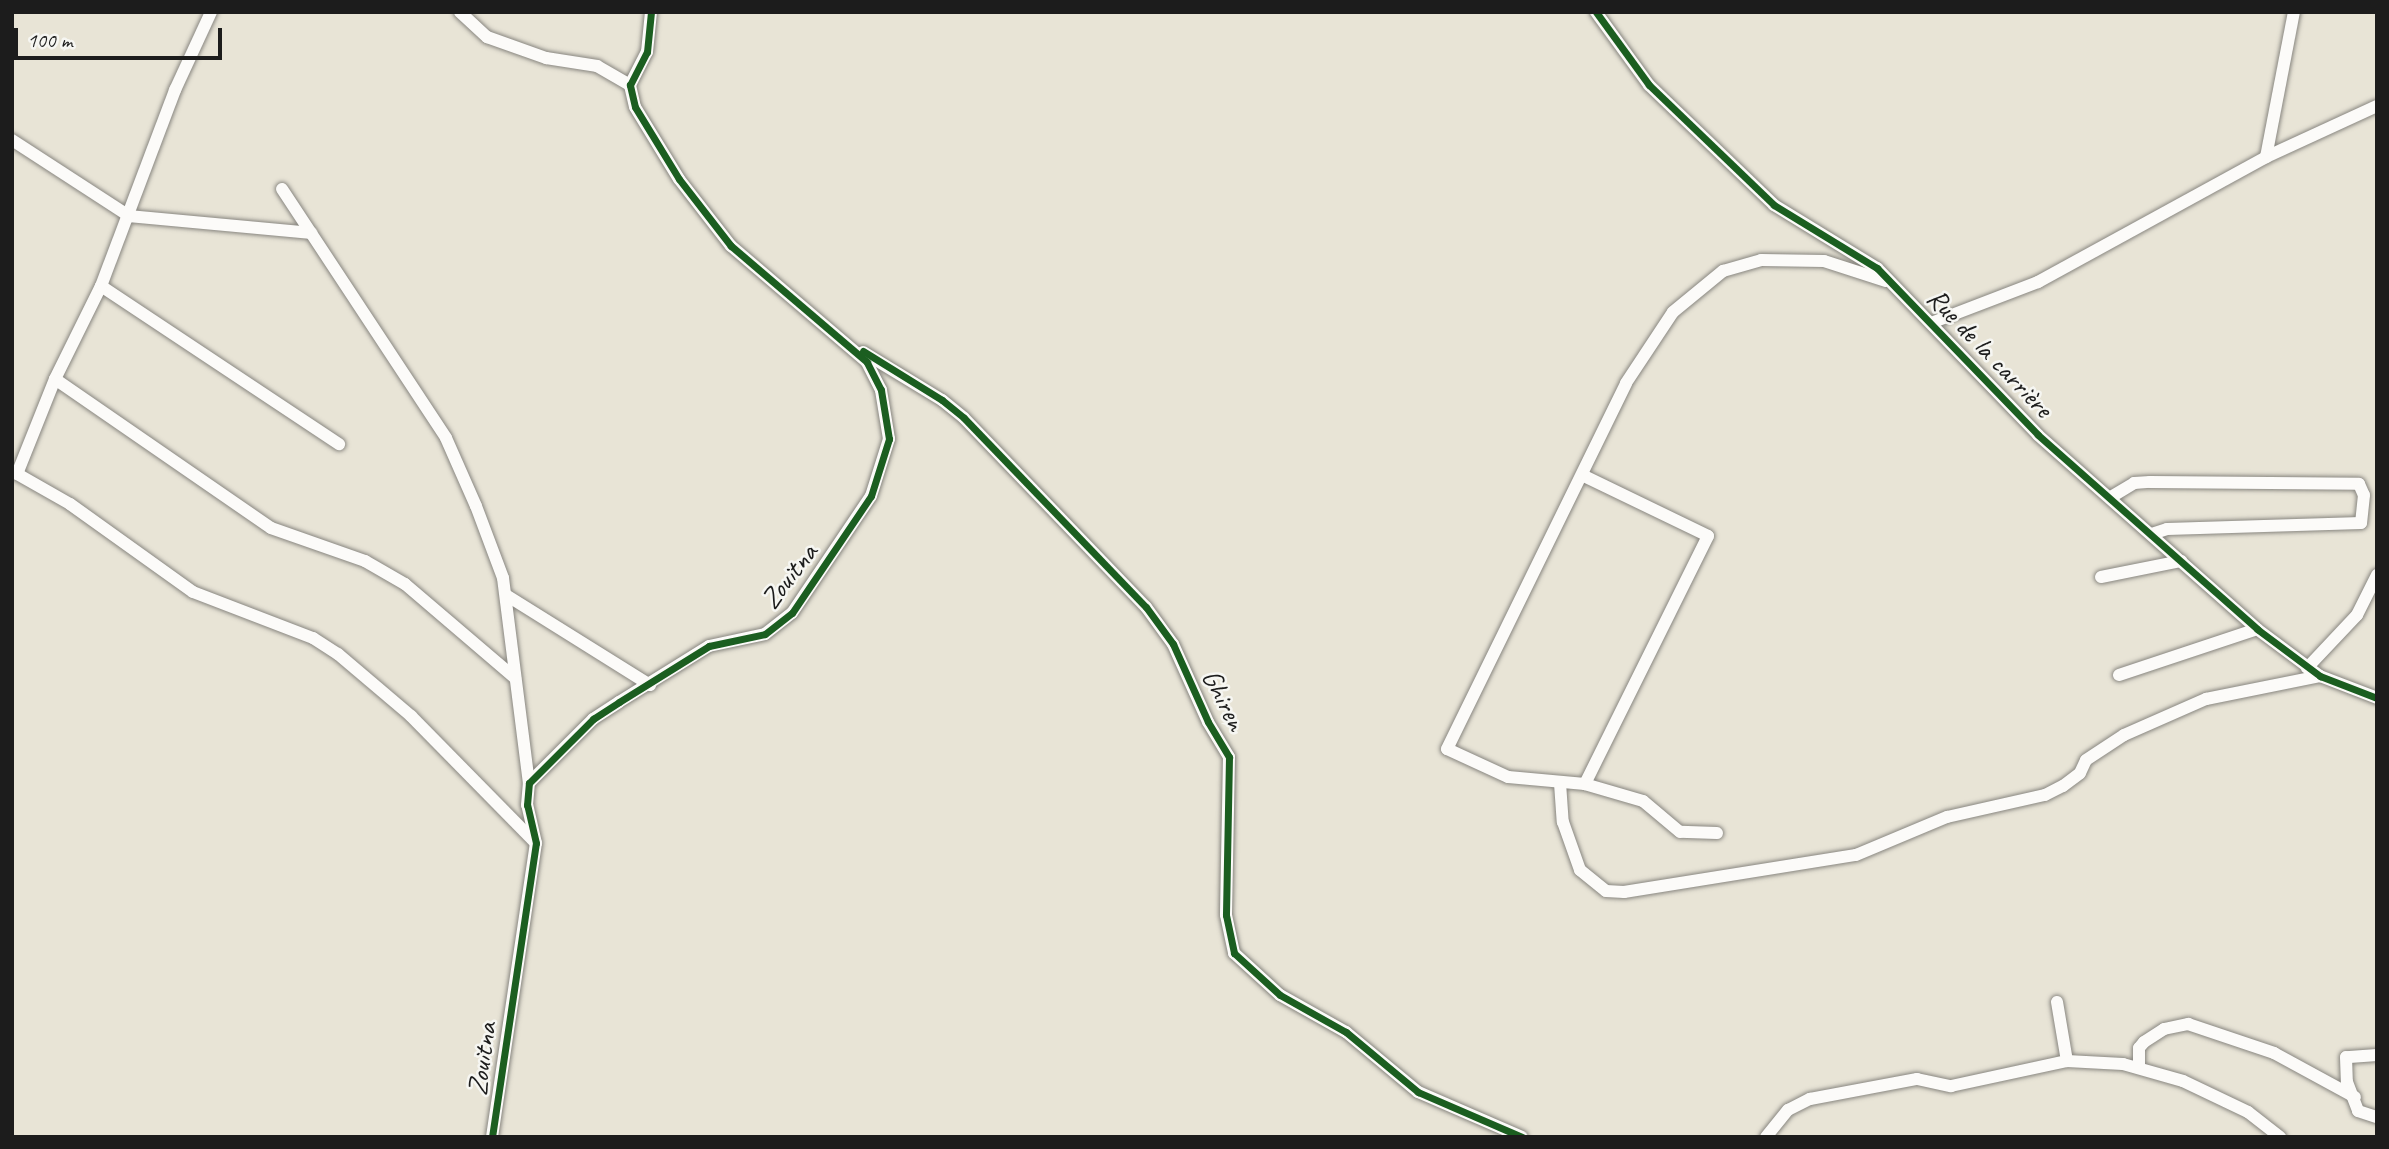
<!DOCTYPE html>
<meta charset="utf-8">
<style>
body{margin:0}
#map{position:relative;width:2389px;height:1149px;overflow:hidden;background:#e8e4d6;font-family:Caveat,sans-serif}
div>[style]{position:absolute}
.roads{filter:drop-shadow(0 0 2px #888680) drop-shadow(0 0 2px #888680)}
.street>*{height:12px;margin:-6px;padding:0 6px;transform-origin:6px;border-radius:6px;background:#fcfbf9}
.cycleway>*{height:7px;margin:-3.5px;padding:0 3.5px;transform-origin:3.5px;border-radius:3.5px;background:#1b5e20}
span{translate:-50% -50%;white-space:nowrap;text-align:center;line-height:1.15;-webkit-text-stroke:5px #f6f6f2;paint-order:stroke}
.street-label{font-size:28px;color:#1c1c1c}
.frame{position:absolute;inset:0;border:14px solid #1c1c1c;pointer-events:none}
.scale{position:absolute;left:14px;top:28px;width:208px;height:32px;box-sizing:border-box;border:4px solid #1c1c1c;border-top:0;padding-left:9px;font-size:21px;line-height:24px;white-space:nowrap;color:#1c1c1c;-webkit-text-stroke:5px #f6f6f2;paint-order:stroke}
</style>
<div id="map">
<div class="roads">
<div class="street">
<div style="left:460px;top:12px;width:37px;rotate:43deg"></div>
<div style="left:487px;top:37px;width:63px;rotate:19.6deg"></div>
<div style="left:546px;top:58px;width:52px;rotate:8.9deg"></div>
<div style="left:597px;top:66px;width:38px;rotate:30deg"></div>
<div style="left:1596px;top:12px;width:90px;rotate:54deg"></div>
<div style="left:1649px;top:85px;width:173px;rotate:43.8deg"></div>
<div style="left:1774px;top:205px;width:121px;rotate:31.5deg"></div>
<div style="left:1877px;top:268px;width:232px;rotate:46deg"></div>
<div style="left:2038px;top:435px;width:293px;rotate:41.5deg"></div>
<div style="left:2257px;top:629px;width:79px;rotate:36.7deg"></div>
<div style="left:2320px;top:676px;width:61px;rotate:21.1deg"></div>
<div style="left:12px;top:140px;width:140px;rotate:33deg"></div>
<div style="left:129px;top:216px;width:183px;rotate:5.3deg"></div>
<div style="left:2266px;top:157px;width:122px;rotate:-24.7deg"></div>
<div style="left:282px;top:189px;width:298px;rotate:56.6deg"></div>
<div style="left:446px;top:438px;width:74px;rotate:66.2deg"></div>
<div style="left:476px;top:506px;width:77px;rotate:69.4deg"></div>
<div style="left:503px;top:578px;width:207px;rotate:82.8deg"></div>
<div style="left:101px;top:286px;width:286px;rotate:33.6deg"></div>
<div style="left:1931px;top:323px;width:115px;rotate:-21deg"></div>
<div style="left:2038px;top:282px;width:260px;rotate:-28.7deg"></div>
<div style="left:2266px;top:157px;width:148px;rotate:-79.1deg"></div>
<div style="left:863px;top:352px;width:92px;rotate:31.3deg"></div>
<div style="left:942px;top:400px;width:28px;rotate:39deg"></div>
<div style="left:964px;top:418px;width:262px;rotate:46.1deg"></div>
<div style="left:1146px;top:607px;width:46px;rotate:53.9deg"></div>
<div style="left:1173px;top:644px;width:85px;rotate:65.8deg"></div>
<div style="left:1208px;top:722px;width:41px;rotate:59deg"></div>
<div style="left:1229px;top:757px;width:158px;rotate:91.1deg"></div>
<div style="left:1226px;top:915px;width:39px;rotate:78deg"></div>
<div style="left:1234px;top:953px;width:62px;rotate:42.4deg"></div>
<div style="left:1280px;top:995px;width:76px;rotate:29.3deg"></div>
<div style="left:1346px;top:1032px;width:94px;rotate:39.8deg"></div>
<div style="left:1418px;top:1092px;width:113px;rotate:23.4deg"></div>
<div style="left:55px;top:379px;width:262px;rotate:34.6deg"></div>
<div style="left:271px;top:528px;width:100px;rotate:19.3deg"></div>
<div style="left:365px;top:561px;width:46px;rotate:29.9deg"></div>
<div style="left:405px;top:584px;width:145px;rotate:40.5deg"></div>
<div style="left:12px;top:471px;width:67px;rotate:29.6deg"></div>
<div style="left:70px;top:504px;width:151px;rotate:35.6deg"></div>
<div style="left:193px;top:592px;width:129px;rotate:21deg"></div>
<div style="left:313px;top:638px;width:30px;rotate:33deg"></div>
<div style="left:338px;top:654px;width:96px;rotate:40.3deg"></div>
<div style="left:411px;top:716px;width:178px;rotate:45.5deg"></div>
<div style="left:17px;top:474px;width:102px;rotate:-68.2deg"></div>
<div style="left:55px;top:379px;width:104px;rotate:-63.7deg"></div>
<div style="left:101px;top:286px;width:210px;rotate:-69.3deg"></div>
<div style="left:175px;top:90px;width:86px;rotate:-65.2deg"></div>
<div style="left:1582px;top:475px;width:140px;rotate:25.8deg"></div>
<div style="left:1708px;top:536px;width:277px;rotate:116.4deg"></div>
<div style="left:2111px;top:497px;width:27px;rotate:-31deg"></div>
<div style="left:2134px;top:483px;width:16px;rotate:-4deg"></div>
<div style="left:2150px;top:482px;width:209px;rotate:0.5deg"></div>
<div style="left:2359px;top:484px;width:12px;rotate:66deg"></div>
<div style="left:2364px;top:495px;width:28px;rotate:96deg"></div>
<div style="left:2361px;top:523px;width:194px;rotate:178.2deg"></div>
<div style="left:2167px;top:529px;width:16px;rotate:162deg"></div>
<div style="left:2101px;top:577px;width:82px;rotate:-11.3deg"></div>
<div style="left:506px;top:595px;width:170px;rotate:32deg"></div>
<div style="left:2307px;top:668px;width:73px;rotate:-46.7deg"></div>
<div style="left:2357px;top:615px;width:45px;rotate:-63.4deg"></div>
<div style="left:2119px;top:675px;width:145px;rotate:-18.4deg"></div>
<div style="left:1560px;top:783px;width:39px;rotate:86deg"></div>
<div style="left:1563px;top:822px;width:51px;rotate:70.5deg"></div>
<div style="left:1580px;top:870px;width:33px;rotate:39deg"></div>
<div style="left:1606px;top:891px;width:18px;rotate:3deg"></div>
<div style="left:1624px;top:892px;width:235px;rotate:-9.1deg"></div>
<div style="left:1856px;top:855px;width:99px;rotate:-22.7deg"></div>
<div style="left:1947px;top:817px;width:100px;rotate:-12.7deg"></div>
<div style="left:2045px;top:795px;width:20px;rotate:-27deg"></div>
<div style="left:2063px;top:786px;width:21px;rotate:-37deg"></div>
<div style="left:2080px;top:773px;width:14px;rotate:-65deg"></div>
<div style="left:2086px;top:760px;width:45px;rotate:-33.3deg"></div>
<div style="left:2124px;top:735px;width:90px;rotate:-23.7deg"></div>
<div style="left:2206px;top:699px;width:116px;rotate:-11.4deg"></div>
<div style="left:1717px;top:833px;width:37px;rotate:-178deg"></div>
<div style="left:1680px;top:832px;width:48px;rotate:-140deg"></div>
<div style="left:1643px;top:801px;width:60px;rotate:-163.7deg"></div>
<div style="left:1585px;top:784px;width:77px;rotate:-174.8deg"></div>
<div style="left:1508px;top:777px;width:67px;rotate:-155.3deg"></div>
<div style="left:1447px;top:749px;width:407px;rotate:-63.9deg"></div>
<div style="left:1626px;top:383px;width:85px;rotate:-56.5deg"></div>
<div style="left:1673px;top:312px;width:65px;rotate:-39.4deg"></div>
<div style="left:1723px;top:271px;width:40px;rotate:-16deg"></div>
<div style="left:1761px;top:260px;width:63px;rotate:0.9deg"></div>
<div style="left:1824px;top:261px;width:65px;rotate:17.9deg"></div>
<div style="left:2057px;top:1002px;width:60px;rotate:80.4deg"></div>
<div style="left:2377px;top:1055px;width:31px;rotate:176deg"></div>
<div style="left:2346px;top:1057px;width:25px;rotate:88deg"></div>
<div style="left:2347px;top:1082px;width:31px;rotate:69deg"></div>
<div style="left:2358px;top:1111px;width:20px;rotate:18deg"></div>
<div style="left:2139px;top:1068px;width:20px;rotate:-90deg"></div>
<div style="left:2139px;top:1048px;width:8px;rotate:-50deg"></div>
<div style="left:2144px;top:1042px;width:24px;rotate:-33deg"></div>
<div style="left:2164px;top:1029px;width:25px;rotate:-12deg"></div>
<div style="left:2188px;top:1024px;width:91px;rotate:18.6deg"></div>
<div style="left:2274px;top:1053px;width:92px;rotate:28.5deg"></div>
<div style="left:492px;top:1137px;width:297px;rotate:-81.5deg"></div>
<div style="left:536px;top:843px;width:39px;rotate:-103deg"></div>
<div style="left:527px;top:805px;width:22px;rotate:-85deg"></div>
<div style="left:529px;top:783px;width:91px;rotate:-45deg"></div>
<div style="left:593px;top:719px;width:31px;rotate:-33deg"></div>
<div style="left:619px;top:702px;width:106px;rotate:-31.9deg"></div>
<div style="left:709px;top:646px;width:57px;rotate:-12.1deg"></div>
<div style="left:765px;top:634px;width:34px;rotate:-38deg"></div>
<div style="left:792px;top:613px;width:141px;rotate:-56deg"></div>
<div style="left:871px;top:496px;width:60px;rotate:-72.5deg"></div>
<div style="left:889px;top:439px;width:50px;rotate:-99.3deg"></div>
<div style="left:881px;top:390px;width:31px;rotate:-117deg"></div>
<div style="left:867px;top:362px;width:179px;rotate:-139.5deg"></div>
<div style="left:731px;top:246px;width:85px;rotate:-127.8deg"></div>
<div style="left:679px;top:179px;width:84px;rotate:-121.4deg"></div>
<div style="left:635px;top:107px;width:23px;rotate:-103deg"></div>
<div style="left:630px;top:85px;width:37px;rotate:-63deg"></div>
<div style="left:647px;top:52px;width:40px;rotate:-84.3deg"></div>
<div style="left:1766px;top:1137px;width:35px;rotate:-51deg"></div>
<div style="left:1788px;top:1110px;width:25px;rotate:-27deg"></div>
<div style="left:1810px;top:1099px;width:109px;rotate:-10.6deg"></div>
<div style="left:1917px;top:1079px;width:35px;rotate:12deg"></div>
<div style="left:1951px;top:1086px;width:119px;rotate:-12.2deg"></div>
<div style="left:2067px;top:1061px;width:56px;rotate:3.1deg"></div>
<div style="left:2123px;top:1064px;width:62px;rotate:15.8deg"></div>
<div style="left:2183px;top:1081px;width:72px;rotate:25.5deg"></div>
<div style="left:2248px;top:1112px;width:41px;rotate:38deg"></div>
</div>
</div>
<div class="cycleway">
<div style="left:1596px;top:12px;width:90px;rotate:54deg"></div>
<div style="left:1649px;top:85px;width:173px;rotate:43.8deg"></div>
<div style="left:1774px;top:205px;width:121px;rotate:31.5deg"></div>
<div style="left:1877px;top:268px;width:232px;rotate:46deg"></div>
<div style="left:2038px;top:435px;width:293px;rotate:41.5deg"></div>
<div style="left:2257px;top:629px;width:79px;rotate:36.7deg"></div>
<div style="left:2320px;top:676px;width:61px;rotate:21.1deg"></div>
<div style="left:863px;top:351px;width:93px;rotate:31.8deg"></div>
<div style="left:942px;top:400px;width:28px;rotate:39deg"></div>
<div style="left:964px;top:418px;width:262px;rotate:46.1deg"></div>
<div style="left:1146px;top:607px;width:46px;rotate:53.9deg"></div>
<div style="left:1173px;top:644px;width:85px;rotate:65.8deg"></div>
<div style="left:1208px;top:722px;width:41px;rotate:59deg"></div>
<div style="left:1229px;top:757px;width:158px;rotate:91.1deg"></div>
<div style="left:1226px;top:915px;width:39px;rotate:78deg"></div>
<div style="left:1234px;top:953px;width:62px;rotate:42.4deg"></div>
<div style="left:1280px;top:995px;width:76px;rotate:29.3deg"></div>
<div style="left:1346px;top:1032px;width:94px;rotate:39.8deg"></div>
<div style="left:1418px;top:1092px;width:113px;rotate:23.4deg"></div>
<div style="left:492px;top:1137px;width:297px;rotate:-81.5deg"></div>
<div style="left:536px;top:843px;width:39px;rotate:-103deg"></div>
<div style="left:527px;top:805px;width:22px;rotate:-85deg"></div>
<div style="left:529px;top:783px;width:91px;rotate:-45deg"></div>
<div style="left:593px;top:719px;width:31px;rotate:-33deg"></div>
<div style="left:619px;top:702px;width:106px;rotate:-31.9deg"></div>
<div style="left:709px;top:646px;width:57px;rotate:-12.1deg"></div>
<div style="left:765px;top:634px;width:34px;rotate:-38deg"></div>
<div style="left:792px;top:613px;width:141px;rotate:-56deg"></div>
<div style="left:871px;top:496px;width:60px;rotate:-72.5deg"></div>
<div style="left:889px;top:439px;width:50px;rotate:-99.3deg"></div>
<div style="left:881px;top:390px;width:31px;rotate:-117deg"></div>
<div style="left:867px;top:362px;width:179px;rotate:-139.5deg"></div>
<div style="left:731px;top:246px;width:85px;rotate:-127.8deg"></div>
<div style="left:679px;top:179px;width:84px;rotate:-121.4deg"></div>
<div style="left:635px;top:107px;width:23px;rotate:-103deg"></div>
<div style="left:630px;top:85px;width:37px;rotate:-63deg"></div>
<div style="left:647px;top:52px;width:40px;rotate:-84.3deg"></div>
</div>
<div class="street-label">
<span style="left:1990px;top:353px;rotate:46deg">Rue de la carrière</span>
<span style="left:789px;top:576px;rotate:-52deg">Zouitna</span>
<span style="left:1224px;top:700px;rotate:63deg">Ghiren</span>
<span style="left:482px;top:1059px;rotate:-82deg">Zouitna</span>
</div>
<div class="frame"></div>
<div class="scale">100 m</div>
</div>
